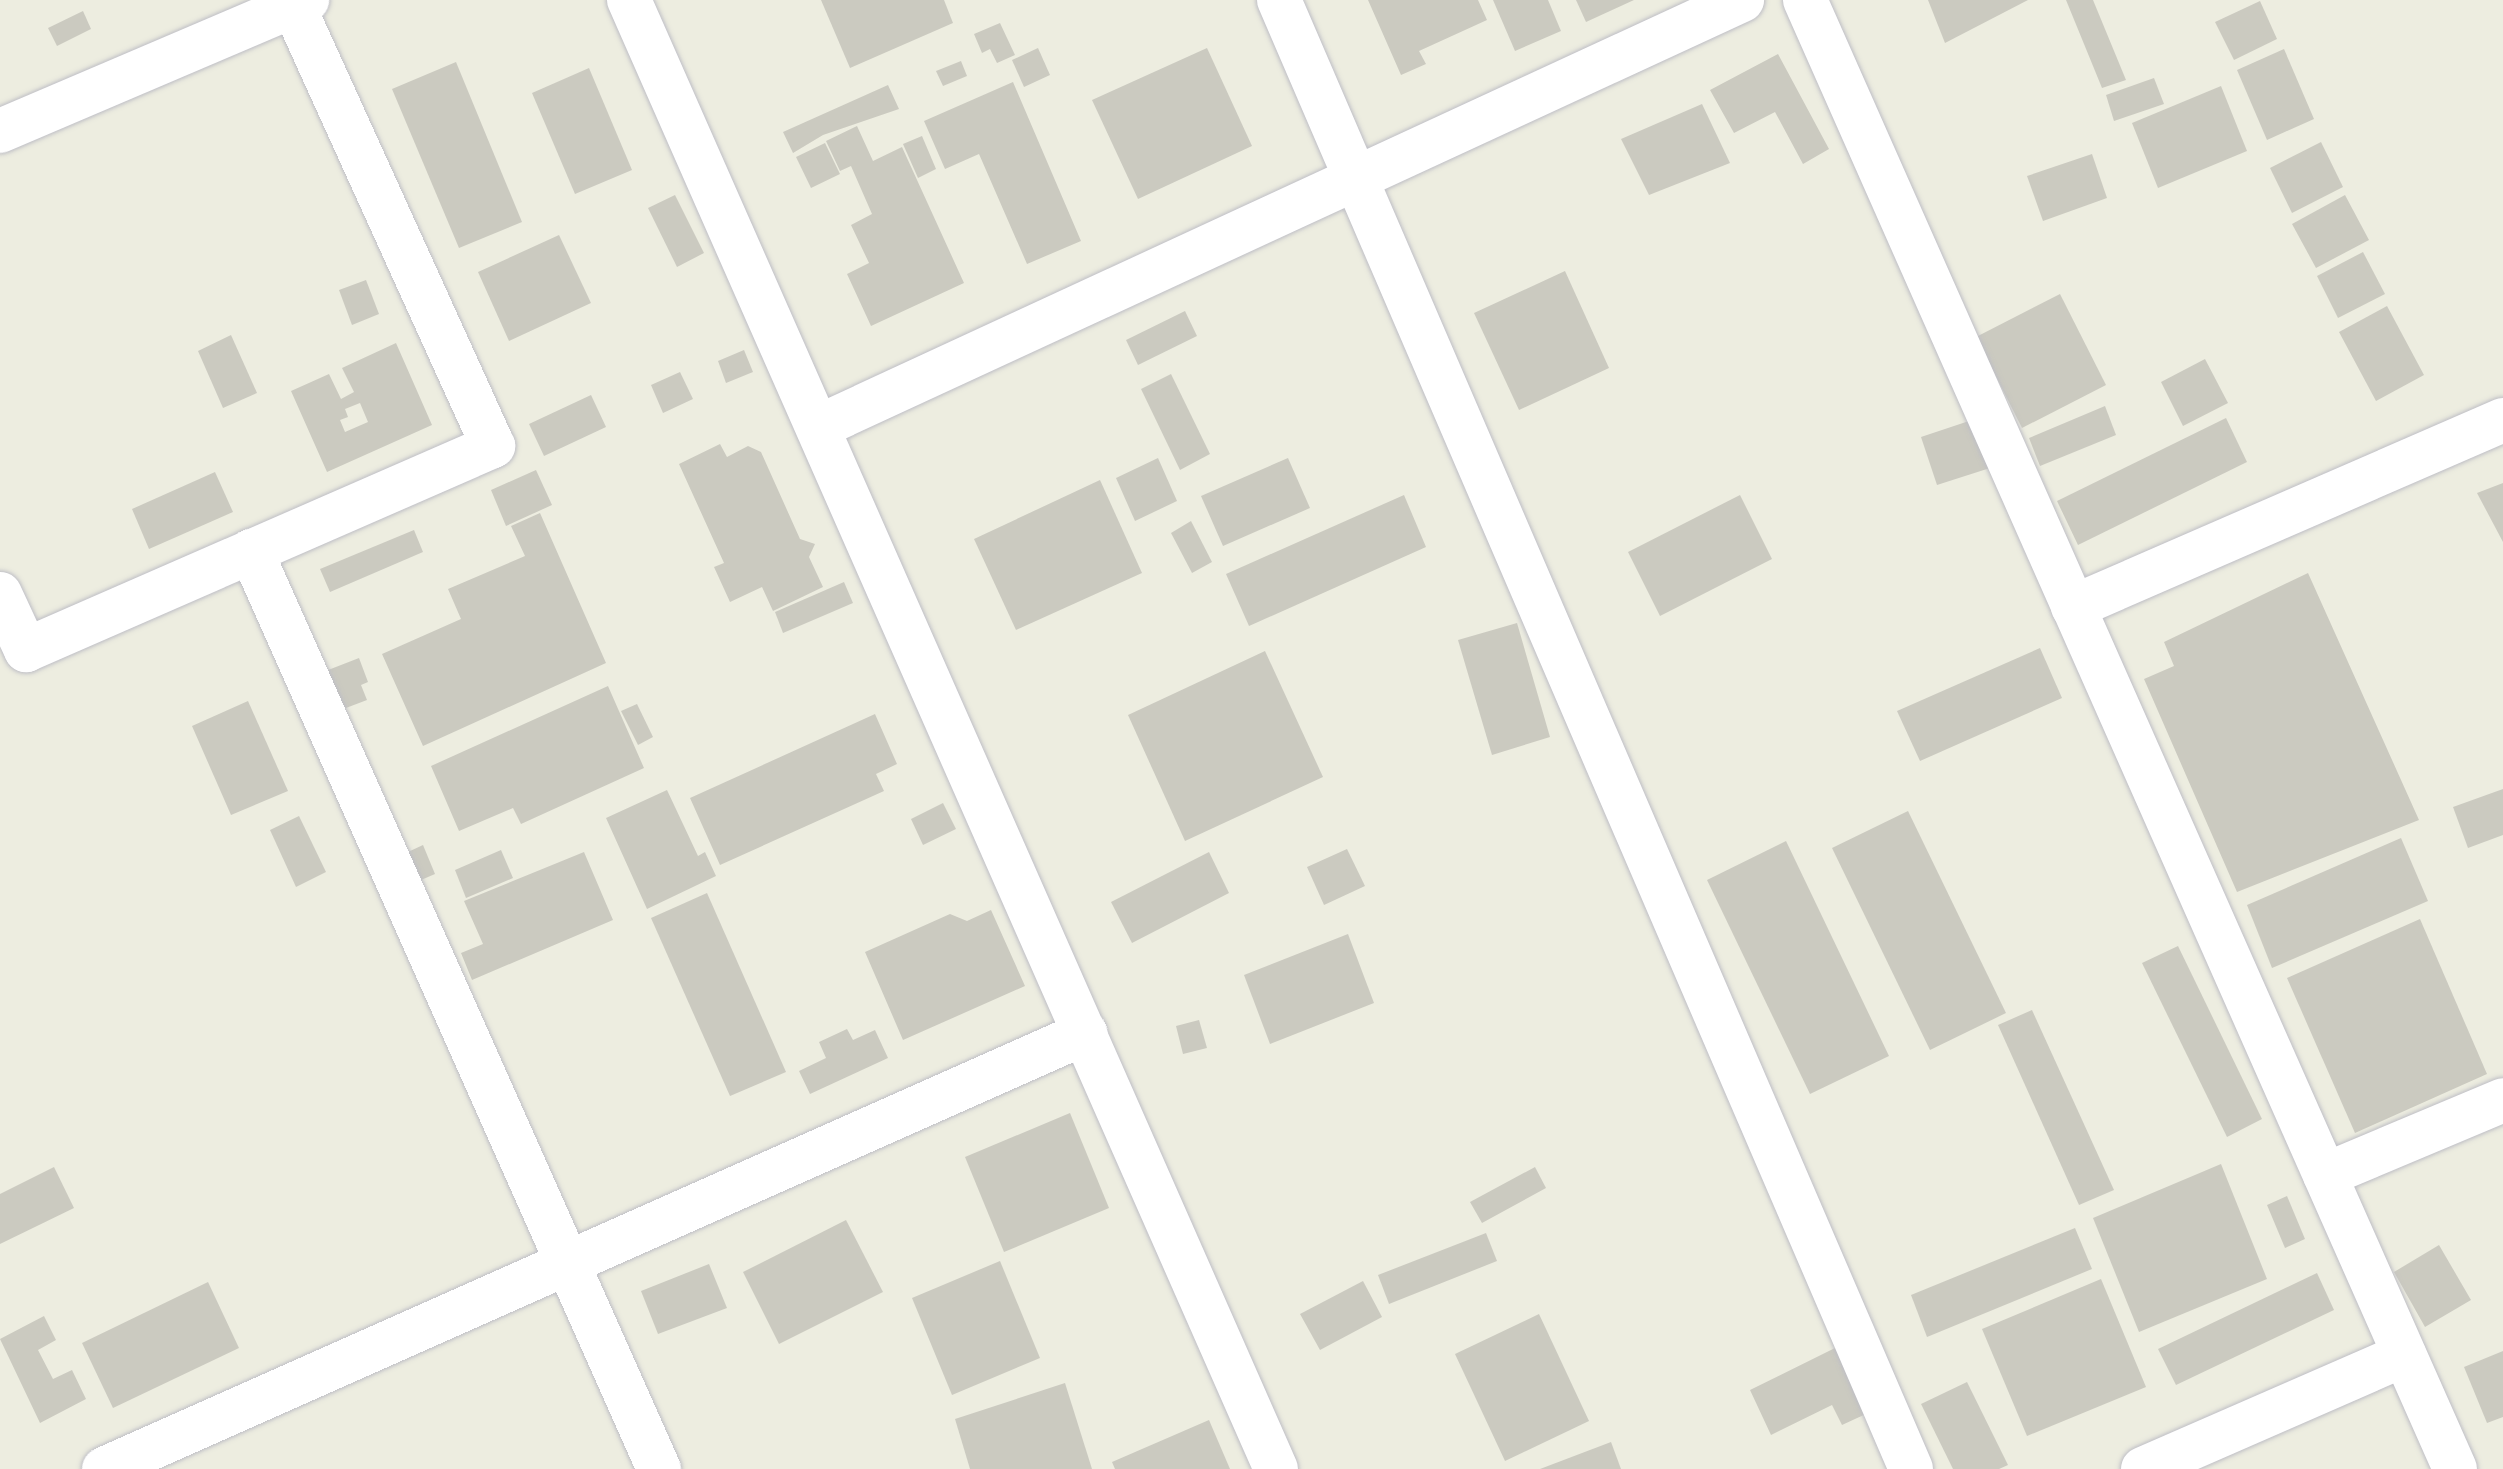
<!DOCTYPE html>
<style>
body{margin:0}
#map{position:relative;width:2503px;height:1469px;overflow:hidden;background:#edede0;font-family:Quicksand,sans-serif}
div>[style]{position:absolute}
.building>*{inset:0;background:#cbcac0}
.roads{filter:drop-shadow(0 0 2px #bebec5) drop-shadow(0 0 2px #bebec5)}
.minor>*{height:44px;margin:-22px;padding:0 22px;transform-origin:22px;border-radius:22px;background:#fff}
span{translate:-50% -50%;white-space:nowrap;text-align:center;line-height:1.15;-webkit-text-stroke:6px #fff;paint-order:stroke}
</style>
<div id="map">
<div class="building">
<div style="clip-path:polygon(821px 0,944px 0,953px 23px,850px 68px)"></div>
<div style="clip-path:polygon(1368px 0,1478px 0,1487px 20px,1419px 51px,1426px 64px,1401px 75px)"></div>
<div style="clip-path:polygon(1493px 0,1548px 0,1561px 31px,1515px 51px)"></div>
<div style="clip-path:polygon(1576px 0,1634px 0,1586px 22px)"></div>
<div style="clip-path:polygon(1928px 0,2028px 0,1945px 43px)"></div>
<div style="clip-path:polygon(2066px 0,2093px 0,2126px 80px,2102px 88px)"></div>
<div style="clip-path:polygon(2260px 1px,2277px 39px,2234px 60px,2215px 22px)"></div>
<div style="clip-path:polygon(83px 11px,91px 29px,57px 46px,48px 28px)"></div>
<div style="clip-path:polygon(1000px 23px,1015px 55px,997px 63px,990px 49px,982px 53px,974px 34px)"></div>
<div style="clip-path:polygon(1038px 48px,1050px 75px,1024px 87px,1012px 60px)"></div>
<div style="clip-path:polygon(1207px 48px,1252px 146px,1138px 199px,1092px 100px)"></div>
<div style="clip-path:polygon(2284px 49px,2314px 119px,2267px 140px,2237px 70px)"></div>
<div style="clip-path:polygon(1778px 54px,1829px 149px,1803px 164px,1775px 112px,1734px 133px,1710px 90px)"></div>
<div style="clip-path:polygon(961px 61px,967px 76px,943px 86px,936px 71px)"></div>
<div style="clip-path:polygon(456px 62px,522px 222px,459px 248px,392px 89px)"></div>
<div style="clip-path:polygon(589px 68px,632px 170px,575px 194px,532px 93px)"></div>
<div style="clip-path:polygon(2154px 78px,2164px 104px,2114px 121px,2106px 95px)"></div>
<div style="clip-path:polygon(1013px 82px,1081px 241px,1027px 264px,979px 154px,945px 169px,924px 121px)"></div>
<div style="clip-path:polygon(888px 85px,899px 109px,823px 135px,793px 153px,783px 132px)"></div>
<div style="clip-path:polygon(2221px 86px,2247px 151px,2158px 188px,2132px 123px)"></div>
<div style="clip-path:polygon(1702px 104px,1730px 163px,1649px 195px,1621px 139px)"></div>
<div style="clip-path:polygon(857px 126px,873px 161px,902px 147px,964px 283px,871px 326px,847px 274px,869px 263px,851px 225px,872px 214px,851px 166px,840px 171px,826px 141px)"></div>
<div style="clip-path:polygon(922px 136px,936px 169px,918px 178px,903px 144px)"></div>
<div style="clip-path:polygon(2321px 142px,2343px 187px,2292px 213px,2270px 168px)"></div>
<div style="clip-path:polygon(825px 143px,840px 174px,811px 188px,796px 157px)"></div>
<div style="clip-path:polygon(2092px 154px,2107px 198px,2043px 221px,2027px 176px)"></div>
<div style="clip-path:polygon(675px 195px,704px 253px,677px 267px,648px 208px)"></div>
<div style="clip-path:polygon(2345px 195px,2369px 240px,2316px 268px,2292px 224px)"></div>
<div style="clip-path:polygon(559px 235px,591px 303px,509px 341px,478px 272px)"></div>
<div style="clip-path:polygon(2363px 252px,2385px 294px,2338px 318px,2317px 276px)"></div>
<div style="clip-path:polygon(1565px 271px,1609px 368px,1519px 410px,1474px 313px)"></div>
<div style="clip-path:polygon(366px 280px,379px 314px,352px 325px,339px 290px)"></div>
<div style="clip-path:polygon(2060px 294px,2106px 385px,2022px 428px,1976px 337px)"></div>
<div style="clip-path:polygon(2387px 306px,2424px 375px,2376px 401px,2339px 332px)"></div>
<div style="clip-path:polygon(1185px 311px,1197px 336px,1138px 365px,1126px 340px)"></div>
<div style="clip-path:polygon(231px 335px,257px 393px,223px 408px,198px 351px)"></div>
<div style="clip-path:polygon(evenodd,396px 343px,432px 425px,327px 472px,291px 391px,329px 374px,341px 399px,354px 392px,342px 368px,396px 343px,360px 403px,368px 422px,345px 432px,340px 420px,348px 417px,345px 409px,360px 403px)"></div>
<div style="clip-path:polygon(744px 350px,753px 372px,726px 383px,718px 361px)"></div>
<div style="clip-path:polygon(2205px 359px,2228px 403px,2183px 426px,2161px 382px)"></div>
<div style="clip-path:polygon(680px 372px,693px 399px,663px 413px,651px 385px)"></div>
<div style="clip-path:polygon(1171px 374px,1210px 454px,1180px 470px,1141px 389px)"></div>
<div style="clip-path:polygon(591px 395px,606px 427px,544px 456px,529px 424px)"></div>
<div style="clip-path:polygon(2105px 406px,2116px 435px,2040px 466px,2029px 438px)"></div>
<div style="clip-path:polygon(2226px 418px,2247px 462px,2078px 545px,2057px 501px)"></div>
<div style="clip-path:polygon(1975px 419px,1990px 468px,1937px 485px,1921px 437px)"></div>
<div style="clip-path:polygon(720px 444px,727px 457px,748px 446px,761px 452px,800px 539px,815px 544px,809px 557px,823px 587px,773px 611px,762px 587px,730px 602px,714px 567px,724px 563px,679px 464px)"></div>
<div style="clip-path:polygon(1158px 458px,1177px 501px,1135px 521px,1116px 478px)"></div>
<div style="clip-path:polygon(1288px 458px,1310px 508px,1223px 546px,1201px 496px)"></div>
<div style="clip-path:polygon(536px 470px,552px 505px,506px 526px,491px 490px)"></div>
<div style="clip-path:polygon(215px 472px,233px 512px,149px 549px,132px 509px)"></div>
<div style="clip-path:polygon(1100px 480px,1142px 573px,1016px 630px,974px 539px)"></div>
<div style="clip-path:polygon(2503px 483px,2503px 542px,2477px 493px)"></div>
<div style="clip-path:polygon(1404px 495px,1426px 547px,1249px 626px,1226px 574px)"></div>
<div style="clip-path:polygon(1740px 495px,1772px 559px,1660px 616px,1628px 552px)"></div>
<div style="clip-path:polygon(540px 513px,606px 663px,423px 746px,382px 654px,461px 619px,448px 589px,525px 556px,511px 526px)"></div>
<div style="clip-path:polygon(1191px 521px,1212px 562px,1192px 573px,1171px 533px)"></div>
<div style="clip-path:polygon(414px 530px,423px 552px,330px 592px,320px 569px)"></div>
<div style="clip-path:polygon(2308px 573px,2419px 820px,2237px 892px,2144px 679px,2174px 666px,2164px 642px)"></div>
<div style="clip-path:polygon(844px 582px,853px 603px,783px 633px,775px 612px)"></div>
<div style="clip-path:polygon(1517px 623px,1550px 737px,1492px 755px,1458px 640px)"></div>
<div style="clip-path:polygon(2040px 648px,2062px 698px,1920px 761px,1897px 711px)"></div>
<div style="clip-path:polygon(1265px 651px,1323px 777px,1185px 841px,1128px 715px)"></div>
<div style="clip-path:polygon(359px 658px,368px 682px,361px 685px,367px 700px,338px 711px,323px 672px)"></div>
<div style="clip-path:polygon(608px 686px,644px 768px,521px 824px,513px 808px,459px 831px,431px 766px)"></div>
<div style="clip-path:polygon(248px 701px,288px 791px,231px 815px,192px 726px)"></div>
<div style="clip-path:polygon(637px 704px,653px 737px,638px 745px,621px 711px)"></div>
<div style="clip-path:polygon(875px 714px,897px 764px,876px 774px,884px 791px,720px 865px,690px 798px)"></div>
<div style="clip-path:polygon(2503px 789px,2503px 835px,2468px 848px,2453px 807px)"></div>
<div style="clip-path:polygon(667px 790px,698px 856px,705px 852px,716px 876px,647px 909px,606px 818px)"></div>
<div style="clip-path:polygon(943px 803px,956px 829px,923px 845px,911px 819px)"></div>
<div style="clip-path:polygon(1908px 811px,2006px 1013px,1930px 1050px,1832px 848px)"></div>
<div style="clip-path:polygon(299px 816px,326px 872px,296px 887px,270px 830px)"></div>
<div style="clip-path:polygon(2401px 838px,2428px 901px,2272px 968px,2247px 905px)"></div>
<div style="clip-path:polygon(1786px 841px,1889px 1056px,1810px 1094px,1707px 880px)"></div>
<div style="clip-path:polygon(423px 845px,435px 874px,407px 886px,395px 858px)"></div>
<div style="clip-path:polygon(1347px 849px,1365px 886px,1324px 905px,1307px 867px)"></div>
<div style="clip-path:polygon(501px 850px,513px 878px,466px 898px,455px 870px)"></div>
<div style="clip-path:polygon(584px 852px,613px 920px,472px 980px,461px 953px,483px 944px,464px 901px)"></div>
<div style="clip-path:polygon(1209px 852px,1229px 893px,1132px 943px,1111px 902px)"></div>
<div style="clip-path:polygon(707px 893px,786px 1072px,730px 1096px,651px 918px)"></div>
<div style="clip-path:polygon(991px 910px,1025px 986px,903px 1040px,865px 952px,950px 914px,967px 921px)"></div>
<div style="clip-path:polygon(2420px 919px,2487px 1074px,2355px 1133px,2287px 978px)"></div>
<div style="clip-path:polygon(1348px 934px,1374px 1003px,1270px 1044px,1244px 975px)"></div>
<div style="clip-path:polygon(2178px 946px,2262px 1119px,2227px 1137px,2142px 963px)"></div>
<div style="clip-path:polygon(2032px 1010px,2114px 1190px,2079px 1205px,1998px 1025px)"></div>
<div style="clip-path:polygon(1199px 1020px,1207px 1048px,1183px 1054px,1176px 1026px)"></div>
<div style="clip-path:polygon(847px 1029px,853px 1040px,875px 1030px,888px 1058px,810px 1094px,799px 1071px,826px 1058px,819px 1042px)"></div>
<div style="clip-path:polygon(1070px 1113px,1109px 1208px,1004px 1252px,965px 1157px)"></div>
<div style="clip-path:polygon(2221px 1164px,2267px 1279px,2139px 1332px,2093px 1218px)"></div>
<div style="clip-path:polygon(54px 1167px,74px 1208px,0 1244px,0 1194px)"></div>
<div style="clip-path:polygon(1535px 1167px,1546px 1188px,1482px 1223px,1470px 1202px)"></div>
<div style="clip-path:polygon(2287px 1196px,2305px 1239px,2285px 1248px,2267px 1205px)"></div>
<div style="clip-path:polygon(846px 1220px,883px 1292px,779px 1344px,743px 1272px)"></div>
<div style="clip-path:polygon(2075px 1228px,2092px 1269px,1927px 1337px,1911px 1295px)"></div>
<div style="clip-path:polygon(1486px 1233px,1497px 1261px,1389px 1304px,1378px 1275px)"></div>
<div style="clip-path:polygon(2439px 1245px,2471px 1300px,2425px 1327px,2394px 1272px)"></div>
<div style="clip-path:polygon(1000px 1261px,1040px 1358px,952px 1395px,912px 1298px)"></div>
<div style="clip-path:polygon(709px 1264px,727px 1308px,658px 1334px,641px 1291px)"></div>
<div style="clip-path:polygon(2317px 1273px,2334px 1310px,2176px 1385px,2158px 1349px)"></div>
<div style="clip-path:polygon(2101px 1279px,2146px 1387px,2027px 1436px,1982px 1329px)"></div>
<div style="clip-path:polygon(1363px 1281px,1382px 1317px,1320px 1350px,1300px 1314px)"></div>
<div style="clip-path:polygon(208px 1282px,239px 1348px,113px 1408px,82px 1343px)"></div>
<div style="clip-path:polygon(1539px 1314px,1589px 1421px,1505px 1461px,1455px 1354px)"></div>
<div style="clip-path:polygon(44px 1316px,56px 1340px,38px 1350px,53px 1379px,72px 1370px,86px 1399px,40px 1423px,0 1339px)"></div>
<div style="clip-path:polygon(1837px 1347px,1868px 1413px,1842px 1425px,1832px 1405px,1771px 1435px,1750px 1390px)"></div>
<div style="clip-path:polygon(2503px 1351px,2503px 1417px,2487px 1423px,2464px 1367px)"></div>
<div style="clip-path:polygon(1967px 1382px,2008px 1465px,1999px 1469px,1953px 1469px,1921px 1404px)"></div>
<div style="clip-path:polygon(1065px 1383px,1092px 1469px,970px 1469px,955px 1419px)"></div>
<div style="clip-path:polygon(1209px 1420px,1230px 1469px,1115px 1469px,1112px 1462px)"></div>
<div style="clip-path:polygon(1611px 1442px,1621px 1469px,1540px 1469px)"></div>
</div>
<div class="roads">
<div class="minor">
<div style="left:629px;top:0;width:1605px;rotate:66.23deg"></div>
<div style="left:1279px;top:0;width:1599px;rotate:66.72deg"></div>
<div style="left:1805px;top:0;width:1606px;rotate:66.13deg"></div>
<div style="left:0;top:131px;width:334px;rotate:-23.1deg"></div>
<div style="left:818px;top:427px;width:1018px;rotate:-24.8deg"></div>
<div style="left:251px;top:551px;width:1005px;rotate:66.04deg"></div>
<div style="left:0;top:594px;width:62px;rotate:65.1deg"></div>
<div style="left:26px;top:650px;width:510px;rotate:-23.6deg"></div>
<div style="left:493px;top:446px;width:483px;rotate:-114.4deg"></div>
<div style="left:2073px;top:607px;width:469px;rotate:-23.5deg"></div>
<div style="left:2325px;top:1175px;width:193px;rotate:-22.8deg"></div>
<div style="left:104px;top:1469px;width:1074px;rotate:-23.96deg"></div>
<div style="left:2143px;top:1469px;width:285px;rotate:-23.6deg"></div>
</div>
</div>
</div>
